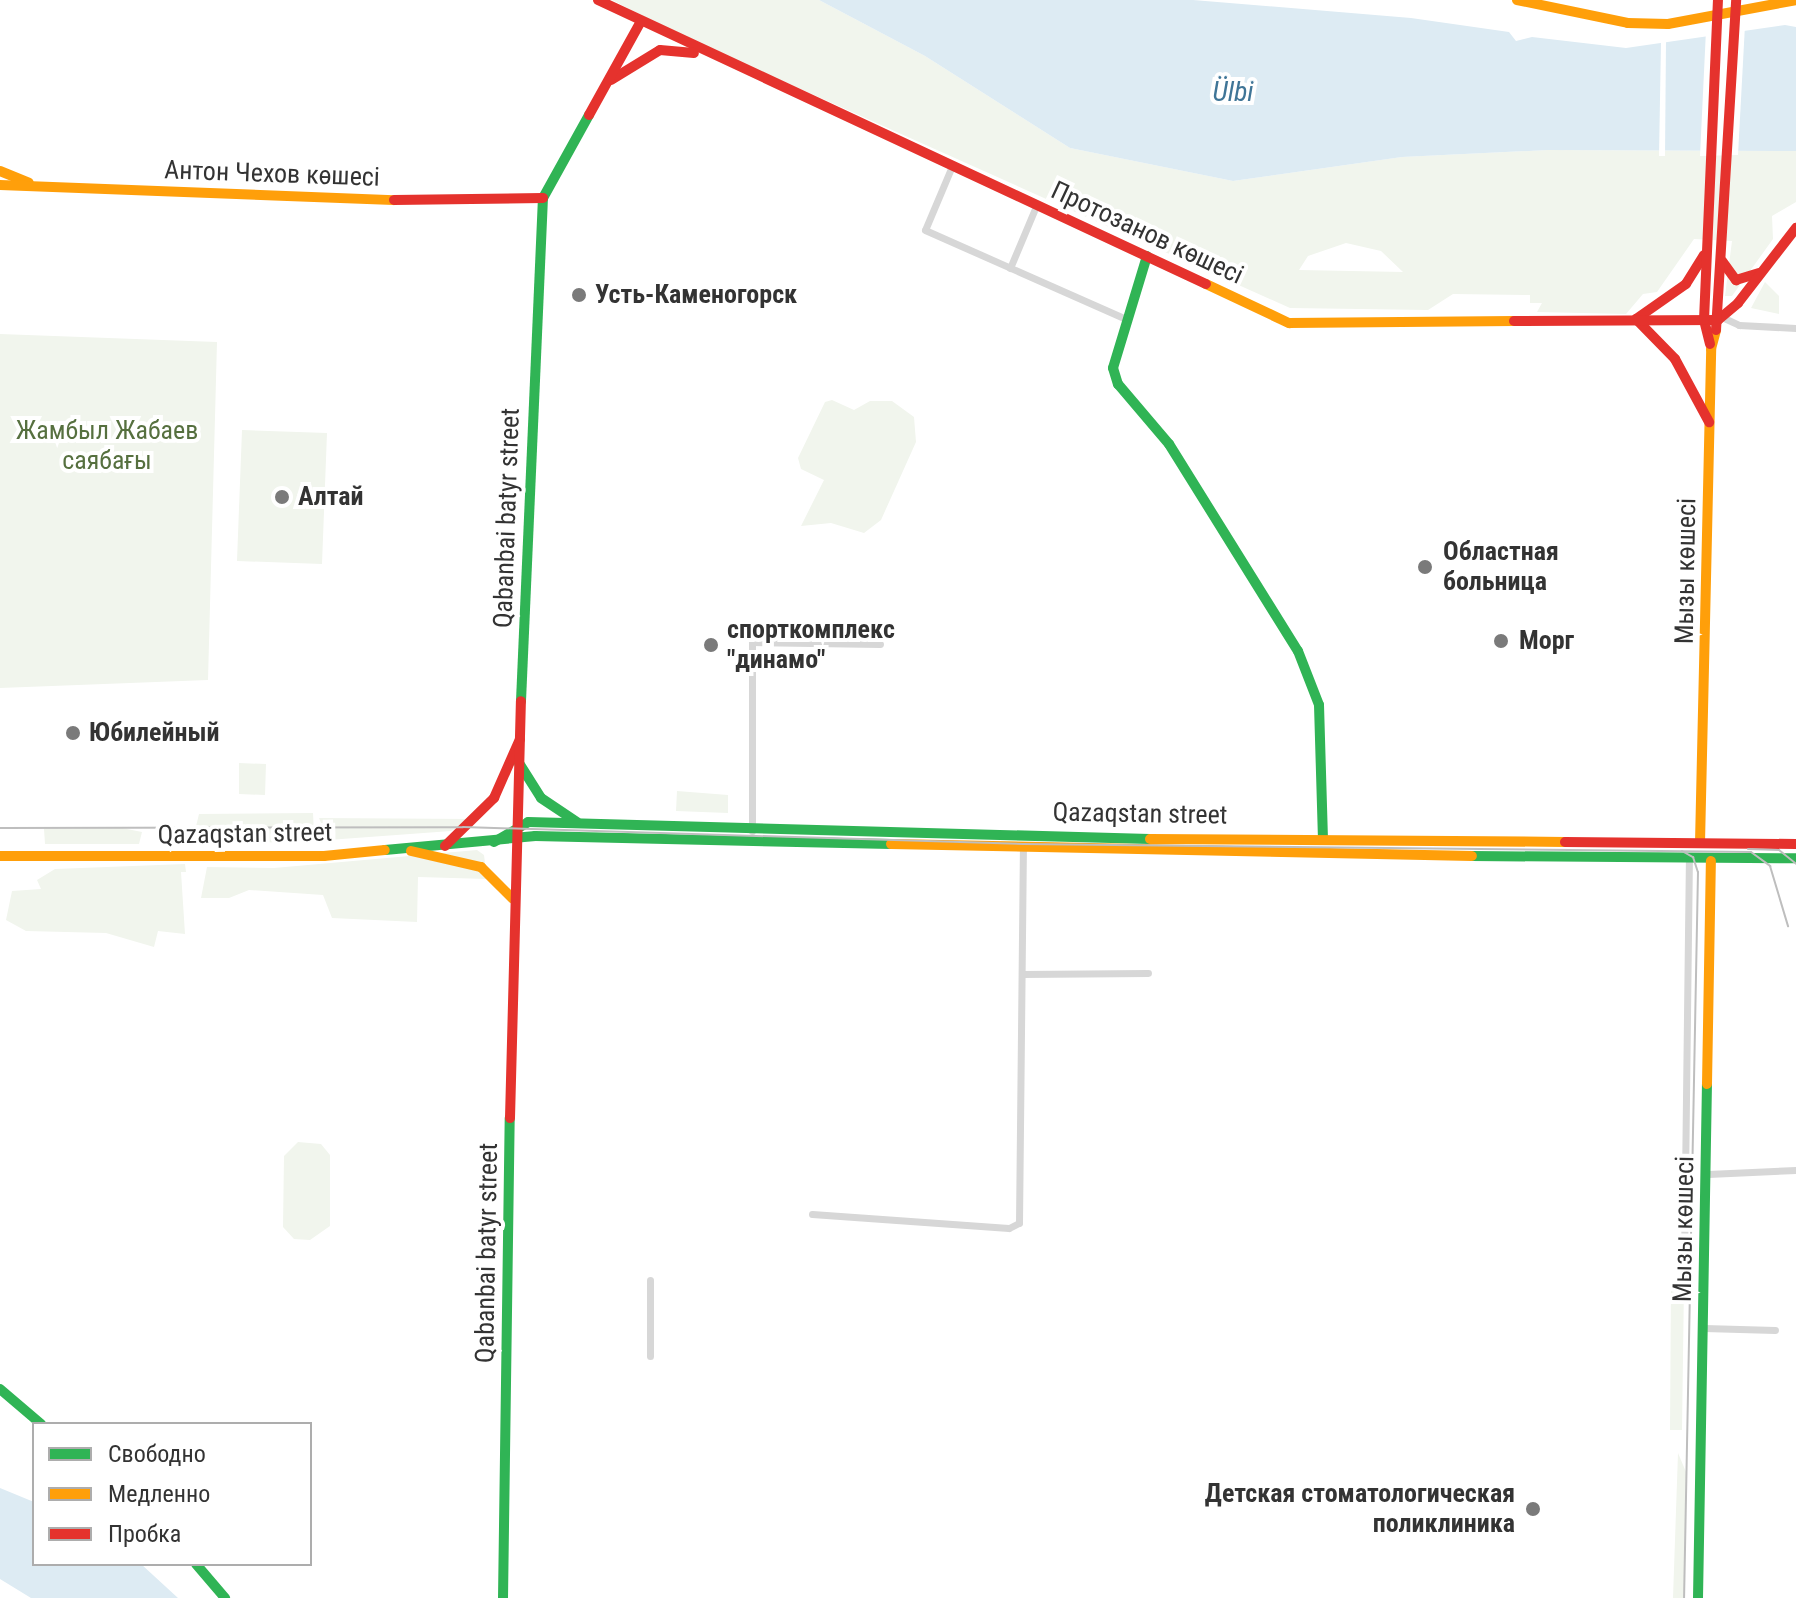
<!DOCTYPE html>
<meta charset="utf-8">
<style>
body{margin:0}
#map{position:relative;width:1796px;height:1598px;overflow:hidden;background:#fff;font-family:"Roboto Condensed",sans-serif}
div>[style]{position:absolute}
.green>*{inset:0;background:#f1f5ed}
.water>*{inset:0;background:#ddebf3}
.pier>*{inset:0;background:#fff}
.street>*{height:7px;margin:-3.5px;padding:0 3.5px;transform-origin:3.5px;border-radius:3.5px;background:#d7d7d7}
.fast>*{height:10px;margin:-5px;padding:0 5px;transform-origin:5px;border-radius:5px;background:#30b455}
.slow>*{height:10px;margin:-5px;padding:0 5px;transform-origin:5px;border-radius:5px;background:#ff9f0a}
.jam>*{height:10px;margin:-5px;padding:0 5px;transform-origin:5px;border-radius:5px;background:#e5322d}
.tram>*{height:2px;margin:-1px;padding:0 1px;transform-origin:1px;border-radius:1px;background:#bebebe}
.dots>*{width:22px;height:22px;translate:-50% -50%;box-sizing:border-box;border:4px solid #fff;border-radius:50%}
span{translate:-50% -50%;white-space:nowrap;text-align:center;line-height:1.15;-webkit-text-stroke:8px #fff;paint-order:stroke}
.street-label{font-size:26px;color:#333}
.poi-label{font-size:26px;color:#333;font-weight:700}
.left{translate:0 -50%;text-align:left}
.right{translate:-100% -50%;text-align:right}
.park-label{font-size:26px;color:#56703f}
.water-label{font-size:28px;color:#3f7597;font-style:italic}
.legend{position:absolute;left:32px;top:1422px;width:280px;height:144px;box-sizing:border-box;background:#fff;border:2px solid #adadad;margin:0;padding:10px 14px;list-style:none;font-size:24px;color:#333}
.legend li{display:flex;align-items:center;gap:16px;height:40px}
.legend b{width:40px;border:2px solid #adadad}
</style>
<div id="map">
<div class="green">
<div style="clip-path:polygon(evenodd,612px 0,819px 0,925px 56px,1070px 148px,1233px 181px,1402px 157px,1548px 150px,1796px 151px,1796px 202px,1772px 216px,1773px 239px,1732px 296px,1725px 296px,1732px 241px,1694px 239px,1657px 292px,1643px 294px,1626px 314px,1537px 312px,1542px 303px,1530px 303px,1530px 295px,1453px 294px,1428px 310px,1290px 308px,682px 36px,612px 0,1346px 243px,1381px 251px,1403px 272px,1299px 270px,1308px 256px,1346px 243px)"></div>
<div style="clip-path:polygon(1765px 282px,1779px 296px,1779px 314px,1751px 308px)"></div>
<div style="clip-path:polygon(0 334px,217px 342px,208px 680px,0 688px)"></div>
<div style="clip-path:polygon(832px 400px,854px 410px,870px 401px,892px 401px,914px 417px,916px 442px,881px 520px,864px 533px,831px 523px,801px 526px,824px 480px,801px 469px,798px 458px,825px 402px)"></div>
<div style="clip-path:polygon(242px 430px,327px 433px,322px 564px,237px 561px)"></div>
<div style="clip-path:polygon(239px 763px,266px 764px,265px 795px,239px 794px)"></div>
<div style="clip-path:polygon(677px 791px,728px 795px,728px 813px,676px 811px)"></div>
<div style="clip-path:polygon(313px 813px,314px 834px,306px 842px,192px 843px,199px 814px)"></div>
<div style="clip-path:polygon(319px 818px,472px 819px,451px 831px,328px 840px)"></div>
<div style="clip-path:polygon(122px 828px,142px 832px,139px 844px,45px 844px,44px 829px)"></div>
<div style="clip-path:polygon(477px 850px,484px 855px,487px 879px,418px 877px,417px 922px,332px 918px,323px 895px,249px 890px,229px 898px,201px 898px,207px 867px,274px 868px)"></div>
<div style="clip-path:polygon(185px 864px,186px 872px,181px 872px,185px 934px,158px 931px,154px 947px,106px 933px,26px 931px,6px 920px,12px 891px,41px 889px,37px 880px,55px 869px)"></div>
<div style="clip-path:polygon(298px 1142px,321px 1144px,330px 1155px,330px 1226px,310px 1240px,294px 1239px,283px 1227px,284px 1156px)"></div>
<div style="clip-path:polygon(1671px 1282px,1684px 1284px,1682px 1430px,1670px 1430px)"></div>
<div style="clip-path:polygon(1678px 1453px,1686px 1472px,1684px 1598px,1673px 1598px)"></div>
</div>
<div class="water">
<div style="clip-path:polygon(819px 0,1193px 0,1411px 18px,1509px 32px,1516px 41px,1532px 37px,1626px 48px,1785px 25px,1796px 27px,1796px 151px,1548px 150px,1402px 157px,1233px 181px,1070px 148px,925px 56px)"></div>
<div style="clip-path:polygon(0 1488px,34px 1502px,34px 1564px,141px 1564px,178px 1598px,31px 1598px,0 1579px)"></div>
</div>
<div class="pier">
<div style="clip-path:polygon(1745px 25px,1738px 155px,1700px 156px,1706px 30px)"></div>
<div style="clip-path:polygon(1666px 41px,1665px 156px,1659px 156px,1661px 42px)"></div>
</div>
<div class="street">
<div style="left:952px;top:166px;width:69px;rotate:112.9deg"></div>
<div style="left:925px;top:230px;width:218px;rotate:23.9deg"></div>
<div style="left:1010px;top:268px;width:67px;rotate:-67.2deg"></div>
<div style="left:1724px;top:318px;width:17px;rotate:25deg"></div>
<div style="left:1739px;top:325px;width:57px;rotate:3deg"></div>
<div style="left:752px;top:831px;width:189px;rotate:-90deg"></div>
<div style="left:752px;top:642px;width:128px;rotate:0.9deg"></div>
<div style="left:1022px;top:974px;width:126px;rotate:-0.5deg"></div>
<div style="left:1708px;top:1174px;width:88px;rotate:-2.6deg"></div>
<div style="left:812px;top:1214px;width:197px;rotate:4.1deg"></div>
<div style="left:1009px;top:1228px;width:11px;rotate:-27deg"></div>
<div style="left:1019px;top:1223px;width:378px;rotate:-89.4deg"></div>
<div style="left:1684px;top:1262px;width:402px;rotate:-89.3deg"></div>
<div style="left:1704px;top:1328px;width:71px;rotate:1.6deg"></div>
<div style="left:650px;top:1356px;width:76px;rotate:-90deg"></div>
</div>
<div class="fast">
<div style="left:1147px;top:256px;width:117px;rotate:106.9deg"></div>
<div style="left:1113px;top:368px;width:17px;rotate:73deg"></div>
<div style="left:1118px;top:384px;width:79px;rotate:49.6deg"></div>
<div style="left:1169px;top:444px;width:244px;rotate:58.1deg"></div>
<div style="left:1298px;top:651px;width:58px;rotate:68.7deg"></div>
<div style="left:1319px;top:705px;width:132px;rotate:88.3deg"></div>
<div style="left:521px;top:701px;width:503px;rotate:-87.5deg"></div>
<div style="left:543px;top:198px;width:95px;rotate:-61deg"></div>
<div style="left:519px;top:763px;width:41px;rotate:57.8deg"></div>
<div style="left:541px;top:798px;width:43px;rotate:33.7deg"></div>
<div style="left:494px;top:842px;width:39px;rotate:-30deg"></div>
<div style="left:528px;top:822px;width:622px;rotate:1.57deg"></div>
<div style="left:385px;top:850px;width:151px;rotate:-5.3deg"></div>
<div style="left:535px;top:836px;width:356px;rotate:1.3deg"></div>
<div style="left:1472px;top:856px;width:324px;rotate:0.4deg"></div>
<div style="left:0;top:1389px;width:54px;rotate:40.5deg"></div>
<div style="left:196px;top:1564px;width:45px;rotate:49.5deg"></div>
<div style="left:503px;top:1598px;width:480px;rotate:-89.2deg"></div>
<div style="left:1698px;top:1598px;width:514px;rotate:-89deg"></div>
</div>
<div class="slow">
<div style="left:1517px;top:0;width:113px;rotate:11.7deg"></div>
<div style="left:1628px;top:23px;width:40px;rotate:1.4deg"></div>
<div style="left:1668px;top:24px;width:130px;rotate:-10.6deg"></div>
<div style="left:0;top:171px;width:31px;rotate:22deg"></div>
<div style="left:0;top:185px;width:394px;rotate:2.2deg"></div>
<div style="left:1206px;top:284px;width:92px;rotate:25.2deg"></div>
<div style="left:1289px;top:323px;width:225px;rotate:-0.5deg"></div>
<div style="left:1150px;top:839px;width:415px;rotate:0.4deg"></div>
<div style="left:1700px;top:843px;width:494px;rotate:-88.7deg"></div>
<div style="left:1711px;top:349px;width:20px;rotate:-75deg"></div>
<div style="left:891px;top:844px;width:581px;rotate:1.18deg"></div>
<div style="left:411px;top:851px;width:72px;rotate:12.9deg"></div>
<div style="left:481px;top:867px;width:45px;rotate:45deg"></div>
<div style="left:0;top:856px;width:324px"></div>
<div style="left:324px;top:856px;width:61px;rotate:-5.6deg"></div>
<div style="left:1707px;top:1084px;width:223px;rotate:-89deg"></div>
</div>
<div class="jam">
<div style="left:598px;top:0;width:671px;rotate:25.04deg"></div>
<div style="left:611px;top:80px;width:57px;rotate:-31.5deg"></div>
<div style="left:660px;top:50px;width:34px;rotate:5deg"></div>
<div style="left:589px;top:115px;width:105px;rotate:-61deg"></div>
<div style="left:394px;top:200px;width:149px;rotate:-0.8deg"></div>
<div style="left:1704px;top:255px;width:34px;rotate:122deg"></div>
<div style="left:1686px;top:284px;width:61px;rotate:145deg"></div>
<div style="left:1636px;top:319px;width:56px;rotate:45.7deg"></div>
<div style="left:1675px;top:359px;width:72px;rotate:61.6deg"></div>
<div style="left:1722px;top:261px;width:24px;rotate:54deg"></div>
<div style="left:1736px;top:280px;width:24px;rotate:-17deg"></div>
<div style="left:1514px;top:321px;width:204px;rotate:-0.3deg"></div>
<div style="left:1718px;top:320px;width:26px;rotate:-40deg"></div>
<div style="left:1738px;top:303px;width:95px;rotate:-52.3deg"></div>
<div style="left:1716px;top:330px;width:331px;rotate:-86.5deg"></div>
<div style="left:1710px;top:344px;width:25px;rotate:-104deg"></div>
<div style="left:1704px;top:320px;width:320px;rotate:-87.5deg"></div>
<div style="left:1565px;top:842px;width:231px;rotate:0.5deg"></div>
<div style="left:445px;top:846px;width:69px;rotate:-44.4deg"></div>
<div style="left:494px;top:798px;width:64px;rotate:-66.2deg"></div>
<div style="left:510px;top:1118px;width:417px;rotate:-88.5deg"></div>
</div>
<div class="tram">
<div style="left:0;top:828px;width:463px;rotate:-0.1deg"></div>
<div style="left:463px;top:827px;width:560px;rotate:1.74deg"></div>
<div style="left:1023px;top:844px;width:728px;rotate:0.63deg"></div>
<div style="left:1751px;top:852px;width:24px;rotate:36deg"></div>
<div style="left:1770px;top:866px;width:63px;rotate:73.3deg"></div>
<div style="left:1748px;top:849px;width:31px;rotate:2deg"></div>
<div style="left:1779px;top:850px;width:22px;rotate:39deg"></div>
<div style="left:1682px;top:851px;width:13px;rotate:29deg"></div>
<div style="left:1693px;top:857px;width:16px;rotate:72deg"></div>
<div style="left:1698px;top:872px;width:726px;rotate:91.1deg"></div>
</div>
<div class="dots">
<div style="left:579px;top:295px;background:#7a7a7a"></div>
<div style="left:282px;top:497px;background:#7a7a7a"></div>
<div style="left:1425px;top:567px;background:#7a7a7a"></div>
<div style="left:1501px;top:641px;background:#7a7a7a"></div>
<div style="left:711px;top:645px;background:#7a7a7a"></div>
<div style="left:73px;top:733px;background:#7a7a7a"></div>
<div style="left:1533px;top:1509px;background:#7a7a7a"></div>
</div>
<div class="street-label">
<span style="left:272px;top:174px;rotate:2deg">Антон Чехов көшесі</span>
<span style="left:1147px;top:233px;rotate:25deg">Протозанов көшесі</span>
<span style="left:507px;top:518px;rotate:-88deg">Qabanbai batyr street</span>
<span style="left:1686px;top:571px;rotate:-89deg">Мызы көшесі</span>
<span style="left:1140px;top:814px;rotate:1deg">Qazaqstan street</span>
<span style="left:245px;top:834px;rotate:-1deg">Qazaqstan street</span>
<span style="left:1684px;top:1229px;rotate:-89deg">Мызы көшесі</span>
<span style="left:487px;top:1253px;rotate:-89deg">Qabanbai batyr street</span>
</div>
<div class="poi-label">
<span class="left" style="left:595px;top:295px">Усть-Каменогорск</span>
<span class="left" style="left:298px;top:497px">Алтай</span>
<span class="left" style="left:1443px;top:567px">Областная<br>больница</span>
<span class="left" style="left:727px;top:645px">спорткомплекс<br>"динамо"</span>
<span class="left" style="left:1519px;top:641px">Морг</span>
<span class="left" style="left:89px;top:733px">Юбилейный</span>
<span class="right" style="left:1515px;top:1509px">Детская стоматологическая<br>поликлиника</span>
</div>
<div class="park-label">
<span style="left:107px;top:446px">Жамбыл Жабаев<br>саябағы</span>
</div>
<div class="water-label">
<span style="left:1233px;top:92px">Ülbi</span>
</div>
<ul class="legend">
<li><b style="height:10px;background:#30b455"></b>Свободно</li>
<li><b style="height:10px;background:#ff9f0a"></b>Медленно</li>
<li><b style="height:10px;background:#e5322d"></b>Пробка</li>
</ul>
</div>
